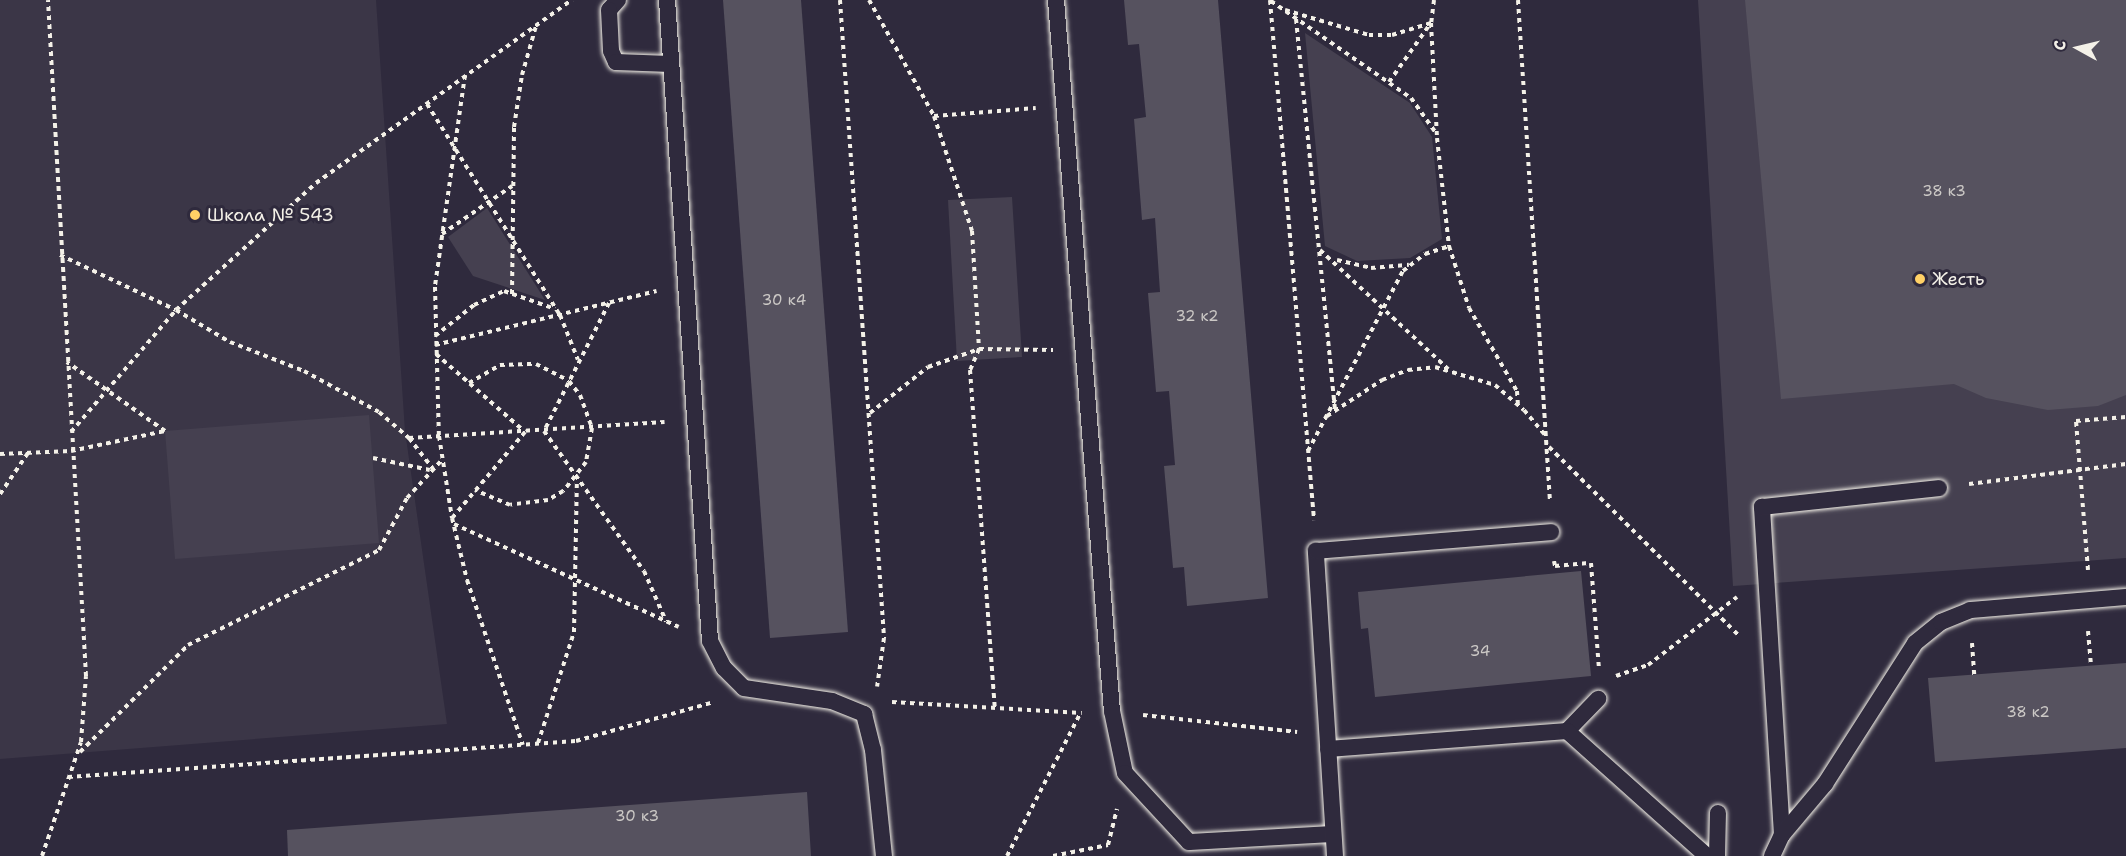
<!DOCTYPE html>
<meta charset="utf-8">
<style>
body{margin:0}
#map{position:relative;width:2126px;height:856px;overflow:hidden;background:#2f2a3d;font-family:"Shantell Sans",sans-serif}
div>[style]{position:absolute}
.built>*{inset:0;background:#3b3647}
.green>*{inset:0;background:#454050}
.building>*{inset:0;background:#56525f}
.path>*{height:4px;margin-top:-2px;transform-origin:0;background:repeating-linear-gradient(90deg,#f4f1e8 0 4.5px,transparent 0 9px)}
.roads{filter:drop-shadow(0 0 2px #f4f1e8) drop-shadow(0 0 2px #f4f1e8)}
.lane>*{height:16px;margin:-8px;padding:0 8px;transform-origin:8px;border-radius:8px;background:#2f2a3d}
.dots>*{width:16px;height:16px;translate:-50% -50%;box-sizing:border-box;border:3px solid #2f2a3d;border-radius:50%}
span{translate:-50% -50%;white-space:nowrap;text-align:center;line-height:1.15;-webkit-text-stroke:6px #2f2a3d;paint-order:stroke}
.number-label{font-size:15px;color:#ccc9c6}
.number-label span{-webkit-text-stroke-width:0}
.poi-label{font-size:18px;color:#f4f1e8}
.left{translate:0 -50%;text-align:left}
.north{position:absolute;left:2048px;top:18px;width:60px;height:60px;-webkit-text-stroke:4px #2f2a3d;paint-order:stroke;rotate:278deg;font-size:16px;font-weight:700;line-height:24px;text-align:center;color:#f4f1e8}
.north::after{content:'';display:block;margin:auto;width:21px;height:27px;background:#f4f1e8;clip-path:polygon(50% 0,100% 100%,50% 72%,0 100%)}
</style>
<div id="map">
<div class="built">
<div style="clip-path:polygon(0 0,376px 0,405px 431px,447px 724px,0 759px)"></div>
</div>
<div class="green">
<div style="clip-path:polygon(1698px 0,2126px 0,2126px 558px,1733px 586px)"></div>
<div style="clip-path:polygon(1305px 33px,1410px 103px,1432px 137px,1442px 239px,1410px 258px,1357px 261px,1325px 246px)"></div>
<div style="clip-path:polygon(1012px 197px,1022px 357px,957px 361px,948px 200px)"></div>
<div style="clip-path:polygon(487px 208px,545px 300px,473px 276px,448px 237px)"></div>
<div style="clip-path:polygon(369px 415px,379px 543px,175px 559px,165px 431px)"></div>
</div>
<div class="building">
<div style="clip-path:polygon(723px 0,801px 0,848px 632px,770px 638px)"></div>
<div style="clip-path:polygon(1124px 0,1218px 0,1268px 598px,1187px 606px,1184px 567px,1173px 568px,1164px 466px,1175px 465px,1169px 391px,1156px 392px,1148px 293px,1160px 292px,1155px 218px,1142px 220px,1134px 119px,1146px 117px,1139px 44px,1128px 45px)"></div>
<div style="clip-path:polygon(1745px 0,2126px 0,2126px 395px,2098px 406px,2048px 410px,1986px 398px,1954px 384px,1781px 399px)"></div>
<div style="clip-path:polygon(1581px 571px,1591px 676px,1375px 697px,1368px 628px,1361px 629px,1358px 592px)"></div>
<div style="clip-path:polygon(2126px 663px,2126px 748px,1935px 762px,1928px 678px)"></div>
<div style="clip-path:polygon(807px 792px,811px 856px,288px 856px,287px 830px)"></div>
</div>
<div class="path">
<div style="left:840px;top:0;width:640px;rotate:86.05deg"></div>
<div style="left:884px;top:638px;width:49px;rotate:98.1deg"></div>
<div style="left:869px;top:0;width:133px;rotate:60.7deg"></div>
<div style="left:934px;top:116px;width:121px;rotate:71.7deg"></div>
<div style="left:972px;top:231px;width:118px;rotate:86.6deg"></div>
<div style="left:979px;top:349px;width:23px;rotate:113deg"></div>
<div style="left:970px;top:370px;width:339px;rotate:85.8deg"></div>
<div style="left:1270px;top:0;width:522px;rotate:85.16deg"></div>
<div style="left:1434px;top:0;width:23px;rotate:97deg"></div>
<div style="left:1431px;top:23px;width:115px;rotate:87deg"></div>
<div style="left:1437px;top:138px;width:109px;rotate:83.7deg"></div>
<div style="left:1449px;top:246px;width:65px;rotate:72.1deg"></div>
<div style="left:1469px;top:308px;width:96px;rotate:60deg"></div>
<div style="left:1517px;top:391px;width:13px;rotate:86deg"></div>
<div style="left:1518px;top:0;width:503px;rotate:86.35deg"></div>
<div style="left:1271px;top:1px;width:170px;rotate:34.7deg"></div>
<div style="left:1411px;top:98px;width:43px;rotate:54.5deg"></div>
<div style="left:1285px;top:10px;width:88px;rotate:16.6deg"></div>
<div style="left:1369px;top:35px;width:23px"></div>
<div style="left:1392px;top:35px;width:41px;rotate:-17.1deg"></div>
<div style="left:1296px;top:19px;width:395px;rotate:84.3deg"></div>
<div style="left:465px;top:75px;width:214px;rotate:98.1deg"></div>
<div style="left:435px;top:287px;width:149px;rotate:88.5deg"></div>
<div style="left:439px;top:436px;width:83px;rotate:81deg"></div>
<div style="left:452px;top:518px;width:64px;rotate:76.4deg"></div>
<div style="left:467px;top:580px;width:174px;rotate:71.3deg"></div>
<div style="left:1389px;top:82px;width:71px;rotate:-54.7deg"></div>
<div style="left:427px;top:104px;width:249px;rotate:57.8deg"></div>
<div style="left:560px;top:315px;width:48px;rotate:68.2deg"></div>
<div style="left:934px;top:116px;width:102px;rotate:-4.5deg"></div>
<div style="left:442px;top:234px;width:85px;rotate:-34.4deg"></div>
<div style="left:1320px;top:250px;width:175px;rotate:42.9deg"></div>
<div style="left:60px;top:255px;width:128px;rotate:25.4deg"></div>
<div style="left:176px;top:310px;width:63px;rotate:30.7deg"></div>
<div style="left:230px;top:342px;width:79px;rotate:21.4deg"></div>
<div style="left:304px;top:371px;width:85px;rotate:28.7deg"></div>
<div style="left:379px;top:412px;width:40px;rotate:41deg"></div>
<div style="left:409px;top:438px;width:39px;rotate:52deg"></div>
<div style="left:1337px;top:260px;width:35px;rotate:13deg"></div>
<div style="left:1371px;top:268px;width:38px;rotate:-5deg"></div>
<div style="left:512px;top:294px;width:167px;rotate:-89.3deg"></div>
<div style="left:514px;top:127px;width:53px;rotate:-81.3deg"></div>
<div style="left:522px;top:75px;width:51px;rotate:-74.1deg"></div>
<div style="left:609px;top:303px;width:144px;rotate:116.9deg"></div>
<div style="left:544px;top:431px;width:172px;rotate:54.5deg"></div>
<div style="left:644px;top:571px;width:55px;rotate:66.3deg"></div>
<div style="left:435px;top:336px;width:50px;rotate:-38.5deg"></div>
<div style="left:474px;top:305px;width:33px;rotate:-25deg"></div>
<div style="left:504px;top:291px;width:54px;rotate:19.4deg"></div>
<div style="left:435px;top:345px;width:228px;rotate:-13.7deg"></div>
<div style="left:436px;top:354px;width:118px;rotate:41.2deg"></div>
<div style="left:525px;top:432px;width:113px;rotate:130.3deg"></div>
<div style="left:469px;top:383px;width:36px;rotate:-30deg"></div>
<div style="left:500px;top:365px;width:36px;rotate:-2deg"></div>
<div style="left:536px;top:364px;width:37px;rotate:27deg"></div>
<div style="left:569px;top:381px;width:18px;rotate:52deg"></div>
<div style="left:580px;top:395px;width:35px;rotate:70deg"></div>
<div style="left:592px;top:428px;width:35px;rotate:100deg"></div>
<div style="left:586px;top:462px;width:37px;rotate:128deg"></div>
<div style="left:563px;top:491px;width:17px;rotate:149deg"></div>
<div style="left:548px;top:500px;width:38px;rotate:173deg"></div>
<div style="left:510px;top:505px;width:38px;rotate:-157deg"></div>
<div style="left:870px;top:413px;width:74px;rotate:-38.4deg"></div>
<div style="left:928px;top:367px;width:54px;rotate:-19.4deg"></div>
<div style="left:979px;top:349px;width:74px;rotate:0.8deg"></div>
<div style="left:1327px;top:416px;width:66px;rotate:-33.2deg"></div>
<div style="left:1382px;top:380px;width:28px;rotate:-21deg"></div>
<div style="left:1408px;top:370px;width:27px;rotate:-6deg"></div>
<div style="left:1435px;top:367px;width:63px;rotate:16.7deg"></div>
<div style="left:1495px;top:385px;width:38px;rotate:41deg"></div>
<div style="left:1524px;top:410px;width:35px;rotate:50deg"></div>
<div style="left:71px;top:432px;width:161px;rotate:-49.3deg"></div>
<div style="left:176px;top:310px;width:189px;rotate:-42.2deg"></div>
<div style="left:316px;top:183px;width:315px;rotate:-35.6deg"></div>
<div style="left:409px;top:438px;width:256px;rotate:-3.6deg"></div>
<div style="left:1549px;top:447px;width:268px;rotate:44.8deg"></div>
<div style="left:1308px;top:451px;width:204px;rotate:-62.2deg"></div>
<div style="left:1403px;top:271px;width:28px;rotate:-38deg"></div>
<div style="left:1425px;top:254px;width:25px;rotate:-18deg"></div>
<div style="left:0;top:454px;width:71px;rotate:-2.4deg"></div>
<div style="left:71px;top:451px;width:96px;rotate:-12deg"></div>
<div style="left:165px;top:431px;width:120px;rotate:-144.9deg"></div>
<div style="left:373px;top:458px;width:58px;rotate:11.9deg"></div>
<div style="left:1969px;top:484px;width:158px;rotate:-7.3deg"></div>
<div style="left:0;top:494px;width:50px;rotate:-55.7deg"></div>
<div style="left:454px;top:524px;width:247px;rotate:24.6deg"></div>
<div style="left:1554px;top:561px;width:5px;rotate:79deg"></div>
<div style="left:1555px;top:566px;width:36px;rotate:-5deg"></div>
<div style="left:1591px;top:563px;width:106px;rotate:85.7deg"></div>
<div style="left:2088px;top:570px;width:149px;rotate:-94.6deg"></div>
<div style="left:2076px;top:421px;width:50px;rotate:-4.6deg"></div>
<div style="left:2088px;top:631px;width:35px;rotate:85deg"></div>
<div style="left:1972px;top:643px;width:32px;rotate:86deg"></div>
<div style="left:1616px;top:676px;width:34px;rotate:-19deg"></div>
<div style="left:1648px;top:665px;width:112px;rotate:-37.4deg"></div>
<div style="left:892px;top:702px;width:190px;rotate:3.3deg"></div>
<div style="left:1143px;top:715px;width:155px;rotate:6.3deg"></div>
<div style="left:538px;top:743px;width:117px;rotate:-72deg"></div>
<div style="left:574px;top:632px;width:155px;rotate:-88.9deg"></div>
<div style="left:80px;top:752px;width:152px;rotate:-44.7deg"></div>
<div style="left:188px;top:645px;width:213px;rotate:-26.4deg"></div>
<div style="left:379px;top:550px;width:59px;rotate:-61.7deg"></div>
<div style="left:407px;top:498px;width:50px;rotate:-47.4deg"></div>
<div style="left:68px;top:777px;width:509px;rotate:-4.05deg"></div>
<div style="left:576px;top:741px;width:143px;rotate:-15.8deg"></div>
<div style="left:42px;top:856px;width:120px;rotate:-71.1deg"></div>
<div style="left:81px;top:742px;width:66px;rotate:-85.7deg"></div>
<div style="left:86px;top:676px;width:677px;rotate:-93.22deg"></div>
<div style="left:1007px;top:856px;width:160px;rotate:-62.8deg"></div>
<div style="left:1053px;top:856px;width:56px;rotate:-11.3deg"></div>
<div style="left:1108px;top:845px;width:37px;rotate:-76deg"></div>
</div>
<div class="roads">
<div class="lane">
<div style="left:618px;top:0;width:13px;rotate:132deg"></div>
<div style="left:609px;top:10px;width:41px;rotate:87.2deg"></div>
<div style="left:611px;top:51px;width:12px;rotate:66deg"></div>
<div style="left:616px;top:62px;width:54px;rotate:2.1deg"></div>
<div style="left:667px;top:0;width:642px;rotate:86.16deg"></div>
<div style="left:710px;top:641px;width:30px;rotate:63deg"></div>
<div style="left:724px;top:668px;width:28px;rotate:45deg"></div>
<div style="left:744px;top:688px;width:89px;rotate:8.4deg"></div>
<div style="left:832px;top:701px;width:35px;rotate:22deg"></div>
<div style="left:864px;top:714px;width:37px;rotate:76deg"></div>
<div style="left:873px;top:750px;width:107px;rotate:84.1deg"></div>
<div style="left:1056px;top:0;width:713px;rotate:85.5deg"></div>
<div style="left:1112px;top:711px;width:63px;rotate:78.2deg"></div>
<div style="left:1125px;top:773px;width:94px;rotate:47.2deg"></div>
<div style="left:1189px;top:842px;width:144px;rotate:-3.2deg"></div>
<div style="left:1567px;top:731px;width:45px;rotate:-45.9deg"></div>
<div style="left:1328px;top:749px;width:240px;rotate:-4.3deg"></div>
<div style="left:1567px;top:731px;width:188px;rotate:41.8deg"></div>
<div style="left:1782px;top:835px;width:329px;rotate:-93.5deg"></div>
<div style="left:1762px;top:507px;width:178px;rotate:-6.1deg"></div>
<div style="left:1335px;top:856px;width:306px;rotate:-93.6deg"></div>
<div style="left:1316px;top:551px;width:236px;rotate:-4.6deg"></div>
<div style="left:1717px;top:856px;width:43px;rotate:-88.7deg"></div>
<div style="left:1772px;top:856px;width:23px;rotate:-65deg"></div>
<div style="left:1782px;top:835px;width:67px;rotate:-49.9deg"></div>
<div style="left:1825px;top:784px;width:167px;rotate:-57.4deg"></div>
<div style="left:1915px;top:643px;width:33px;rotate:-39deg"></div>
<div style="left:1941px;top:622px;width:31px;rotate:-22deg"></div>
<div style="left:1970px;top:610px;width:157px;rotate:-4.8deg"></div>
</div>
</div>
<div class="dots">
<div style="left:195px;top:215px;background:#ffd166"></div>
<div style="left:1920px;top:279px;background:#ffd166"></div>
</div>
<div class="number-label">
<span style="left:1944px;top:192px">38 к3</span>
<span style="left:784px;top:301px">30 к4</span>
<span style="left:1197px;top:317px">32 к2</span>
<span style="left:1480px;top:652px">34</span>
<span style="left:2028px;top:713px">38 к2</span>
<span style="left:637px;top:817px">30 к3</span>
</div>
<div class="poi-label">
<span class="left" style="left:207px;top:215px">Школа № 543</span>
<span class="left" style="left:1932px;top:279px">Жесть</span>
</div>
<div class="north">С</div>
</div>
